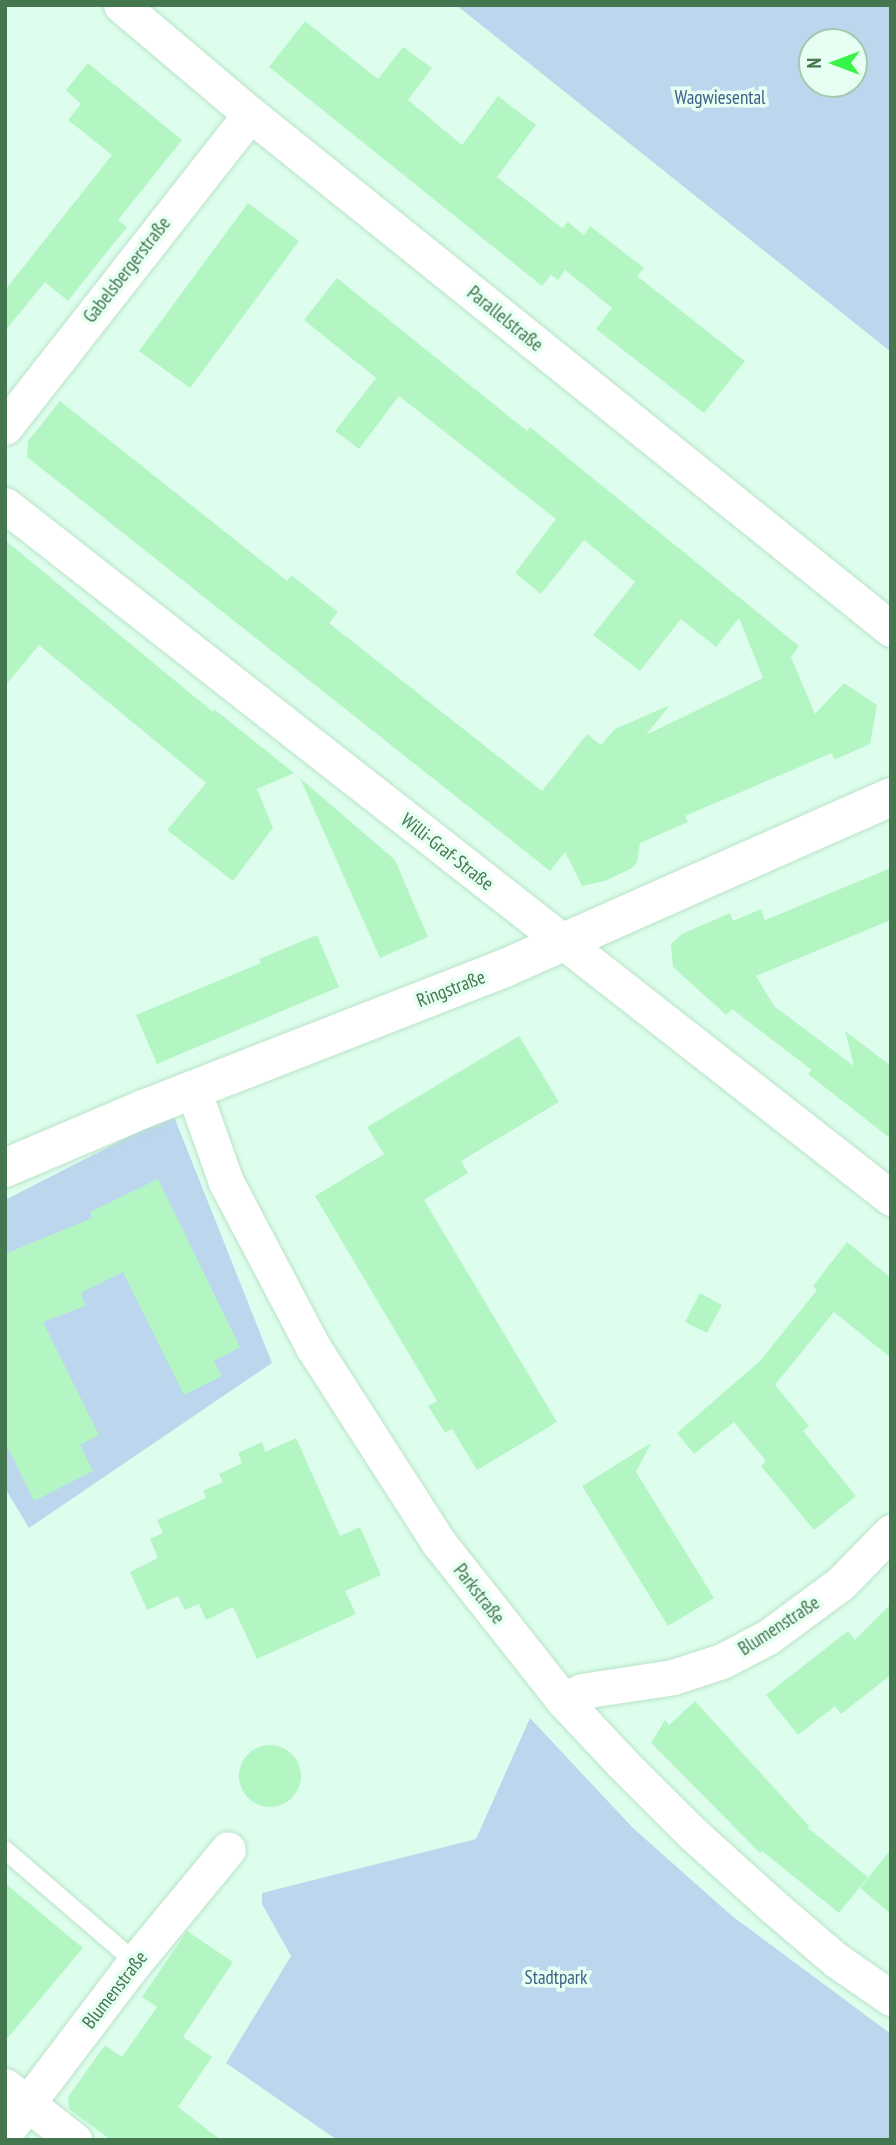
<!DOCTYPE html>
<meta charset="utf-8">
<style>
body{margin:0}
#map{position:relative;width:896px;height:2145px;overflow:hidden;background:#defeed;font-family:"PT Sans Narrow",sans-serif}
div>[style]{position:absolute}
.green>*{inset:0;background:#bcd6ed}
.building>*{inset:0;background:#b3f6c4}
.round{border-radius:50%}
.roads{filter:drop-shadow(0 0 2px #b9e3c7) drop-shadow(0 0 2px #b9e3c7)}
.service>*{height:18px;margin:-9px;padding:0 9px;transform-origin:9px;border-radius:9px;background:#fff}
.minor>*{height:35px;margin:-17.5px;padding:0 17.5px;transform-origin:17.5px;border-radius:17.5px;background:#fff}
.tertiary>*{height:38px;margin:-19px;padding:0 19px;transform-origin:19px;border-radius:19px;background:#fff}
span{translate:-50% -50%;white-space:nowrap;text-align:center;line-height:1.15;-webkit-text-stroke:7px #e6fff2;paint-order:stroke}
.park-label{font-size:19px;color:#406089}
.street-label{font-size:19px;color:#44764f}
.frame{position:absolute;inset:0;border:7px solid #44764f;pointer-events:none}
.north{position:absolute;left:798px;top:28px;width:70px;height:70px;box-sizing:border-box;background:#e6fff2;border:2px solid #a5c8b1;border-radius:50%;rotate:270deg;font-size:19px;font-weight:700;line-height:28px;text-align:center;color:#44764f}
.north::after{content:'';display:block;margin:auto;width:24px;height:32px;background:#37f447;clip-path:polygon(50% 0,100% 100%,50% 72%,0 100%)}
</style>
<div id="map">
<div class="green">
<div style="clip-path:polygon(evenodd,456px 5px,891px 5px,891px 352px,456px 5px,812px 42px,854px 42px,854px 84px,812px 84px,812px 42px)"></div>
<div style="clip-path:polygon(173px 1114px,272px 1363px,29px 1528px,5px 1488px,5px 1200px)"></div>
<div style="clip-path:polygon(530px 1718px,633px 1828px,732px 1916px,891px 2034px,891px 2140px,337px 2140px,226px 2063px,291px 1956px,262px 1904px,262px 1893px,476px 1839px)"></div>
</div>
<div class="building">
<div style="clip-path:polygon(305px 21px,378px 79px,403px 47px,432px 68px,408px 100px,462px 145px,498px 96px,536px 125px,497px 177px,562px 228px,568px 222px,584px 235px,590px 226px,644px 268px,637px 276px,745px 361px,704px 413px,596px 329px,612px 308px,565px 270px,558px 280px,551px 275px,542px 286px,269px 67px)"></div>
<div style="clip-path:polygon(88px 63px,182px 140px,118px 220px,127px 227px,68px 301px,45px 282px,5px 331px,5px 290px,112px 155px,68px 120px,81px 104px,66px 90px)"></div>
<div style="clip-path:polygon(248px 203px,299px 241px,190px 388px,139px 351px)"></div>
<div style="clip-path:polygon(337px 278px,527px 431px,530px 427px,799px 646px,791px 657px,815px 714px,844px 683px,877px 705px,870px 744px,834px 760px,832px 753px,685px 816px,688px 822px,640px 843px,637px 862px,632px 868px,605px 881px,582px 886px,565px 852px,550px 871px,27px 457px,28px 441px,60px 401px,287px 581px,291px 575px,338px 612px,329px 623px,542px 791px,587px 734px,601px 745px,615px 729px,670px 705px,646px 735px,763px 678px,739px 618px,716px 647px,681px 619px,640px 671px,593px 635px,635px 582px,584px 540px,541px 594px,515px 573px,556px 519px,399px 396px,359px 449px,335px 431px,376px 378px,304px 320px)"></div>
<div style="clip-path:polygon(5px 540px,213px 712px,214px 709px,294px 773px,257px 789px,273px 828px,233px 881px,167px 830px,206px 783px,39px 645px,5px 686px)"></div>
<div style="clip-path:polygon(300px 778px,395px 860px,428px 937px,380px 958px)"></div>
<div style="clip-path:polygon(891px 868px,891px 920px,756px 976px,774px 1006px,854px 1066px,845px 1031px,891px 1066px,891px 1139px,808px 1074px,812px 1070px,750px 1023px,732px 1009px,726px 1015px,673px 967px,671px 944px,682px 934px,730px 913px,733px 921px,761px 909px,765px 920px)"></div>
<div style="clip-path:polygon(317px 935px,339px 987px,157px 1064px,136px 1015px,261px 963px,259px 959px)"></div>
<div style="clip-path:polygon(519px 1036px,559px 1102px,461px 1161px,468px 1173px,424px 1200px,557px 1422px,477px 1470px,452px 1429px,445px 1433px,428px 1406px,437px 1401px,315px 1196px,384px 1154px,367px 1127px)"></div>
<div style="clip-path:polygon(158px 1179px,240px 1347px,214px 1361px,222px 1376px,184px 1395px,123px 1272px,81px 1293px,85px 1306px,43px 1322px,99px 1435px,80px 1445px,93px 1471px,34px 1501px,5px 1442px,5px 1254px,92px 1218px,90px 1212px)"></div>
<div style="clip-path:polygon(847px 1242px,891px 1278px,891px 1358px,834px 1312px,775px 1385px,809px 1426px,803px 1431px,856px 1496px,814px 1530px,761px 1466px,766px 1461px,734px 1422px,694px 1454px,677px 1433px,760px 1361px,817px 1290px,813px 1286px)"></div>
<div style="clip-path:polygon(700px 1293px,722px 1305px,707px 1333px,685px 1322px)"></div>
<div style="clip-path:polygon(296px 1438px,340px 1536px,360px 1527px,381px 1575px,345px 1591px,356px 1614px,257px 1659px,233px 1607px,206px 1620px,199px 1604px,185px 1610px,178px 1596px,147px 1610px,130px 1572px,158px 1558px,150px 1539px,163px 1533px,157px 1520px,206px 1498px,203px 1491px,223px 1482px,219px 1474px,242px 1463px,238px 1453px,262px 1442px,265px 1452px)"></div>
<div style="clip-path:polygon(651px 1443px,636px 1472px,714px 1598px,668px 1626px,582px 1486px)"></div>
<div style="clip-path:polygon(891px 1604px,891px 1675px,841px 1714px,835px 1706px,798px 1735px,766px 1695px,848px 1631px,855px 1640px)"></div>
<div style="clip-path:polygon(695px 1701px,809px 1826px,808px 1828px,868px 1877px,839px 1913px,762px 1851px,760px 1853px,651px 1743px,665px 1720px,669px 1725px)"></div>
<div class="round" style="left:239px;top:1745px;width:62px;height:62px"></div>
<div style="clip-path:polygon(891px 1849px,891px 1914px,860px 1888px)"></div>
<div style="clip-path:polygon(5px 1883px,83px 1948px,5px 2041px)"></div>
<div style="clip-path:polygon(187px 1931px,233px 1962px,183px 2037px,212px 2057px,178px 2107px,221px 2140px,111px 2140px,69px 2109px,68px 2097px,105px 2045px,122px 2057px,157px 2007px,142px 1997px)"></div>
</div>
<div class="roads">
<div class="service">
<div style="left:5px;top:1850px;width:172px;rotate:40.7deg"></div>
</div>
<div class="minor">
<div style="left:121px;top:5px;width:169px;rotate:40.2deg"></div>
<div style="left:250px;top:114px;width:822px;rotate:38.78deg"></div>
<div style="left:5px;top:427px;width:397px;rotate:-51.9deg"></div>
<div style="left:5px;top:505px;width:1125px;rotate:38.03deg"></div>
<div style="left:194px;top:1092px;width:96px;rotate:70.4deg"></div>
<div style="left:226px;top:1182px;width:187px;rotate:62.2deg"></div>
<div style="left:313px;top:1347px;width:233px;rotate:57.3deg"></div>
<div style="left:439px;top:1543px;width:200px;rotate:51.7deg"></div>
<div style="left:563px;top:1700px;width:86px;rotate:46.9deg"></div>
<div style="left:622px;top:1763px;width:100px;rotate:45deg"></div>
<div style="left:693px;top:1834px;width:109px;rotate:42deg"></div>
<div style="left:774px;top:1907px;width:82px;rotate:40.5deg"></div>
<div style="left:836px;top:1960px;width:67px;rotate:34.6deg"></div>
<div style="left:563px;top:1700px;width:21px;rotate:-25deg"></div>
<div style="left:582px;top:1691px;width:92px;rotate:-8.7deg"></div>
<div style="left:673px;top:1677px;width:52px;rotate:-18.1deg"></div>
<div style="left:722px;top:1661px;width:52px;rotate:-27.6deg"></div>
<div style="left:768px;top:1637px;width:89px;rotate:-36.4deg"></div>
<div style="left:840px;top:1584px;width:73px;rotate:-45.6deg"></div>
<div style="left:5px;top:2086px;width:88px;rotate:38deg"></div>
<div style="left:5px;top:2133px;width:215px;rotate:-52.8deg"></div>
<div style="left:135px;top:1962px;width:146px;rotate:-50.5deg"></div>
</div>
<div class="tertiary">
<div style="left:5px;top:1168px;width:148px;rotate:-23.1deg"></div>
<div style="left:141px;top:1110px;width:391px;rotate:-21.3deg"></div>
<div style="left:505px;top:968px;width:422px;rotate:-23.9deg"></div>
</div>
</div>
<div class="park-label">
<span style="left:720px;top:98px">Wagwiesental</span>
<span style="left:556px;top:1978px">Stadtpark</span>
</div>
<div class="street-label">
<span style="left:127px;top:270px;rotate:-52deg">Gabelsbergerstraße</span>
<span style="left:505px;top:319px;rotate:39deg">Parallelstraße</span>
<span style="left:447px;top:852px;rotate:38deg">Willi-Graf-Straße</span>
<span style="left:451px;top:989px;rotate:-21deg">Ringstraße</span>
<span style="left:479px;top:1594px;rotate:52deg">Parkstraße</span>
<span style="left:779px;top:1626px;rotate:-33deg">Blumenstraße</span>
<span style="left:115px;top:1990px;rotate:-52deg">Blumenstraße</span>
</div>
<div class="frame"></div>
<div class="north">N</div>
</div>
